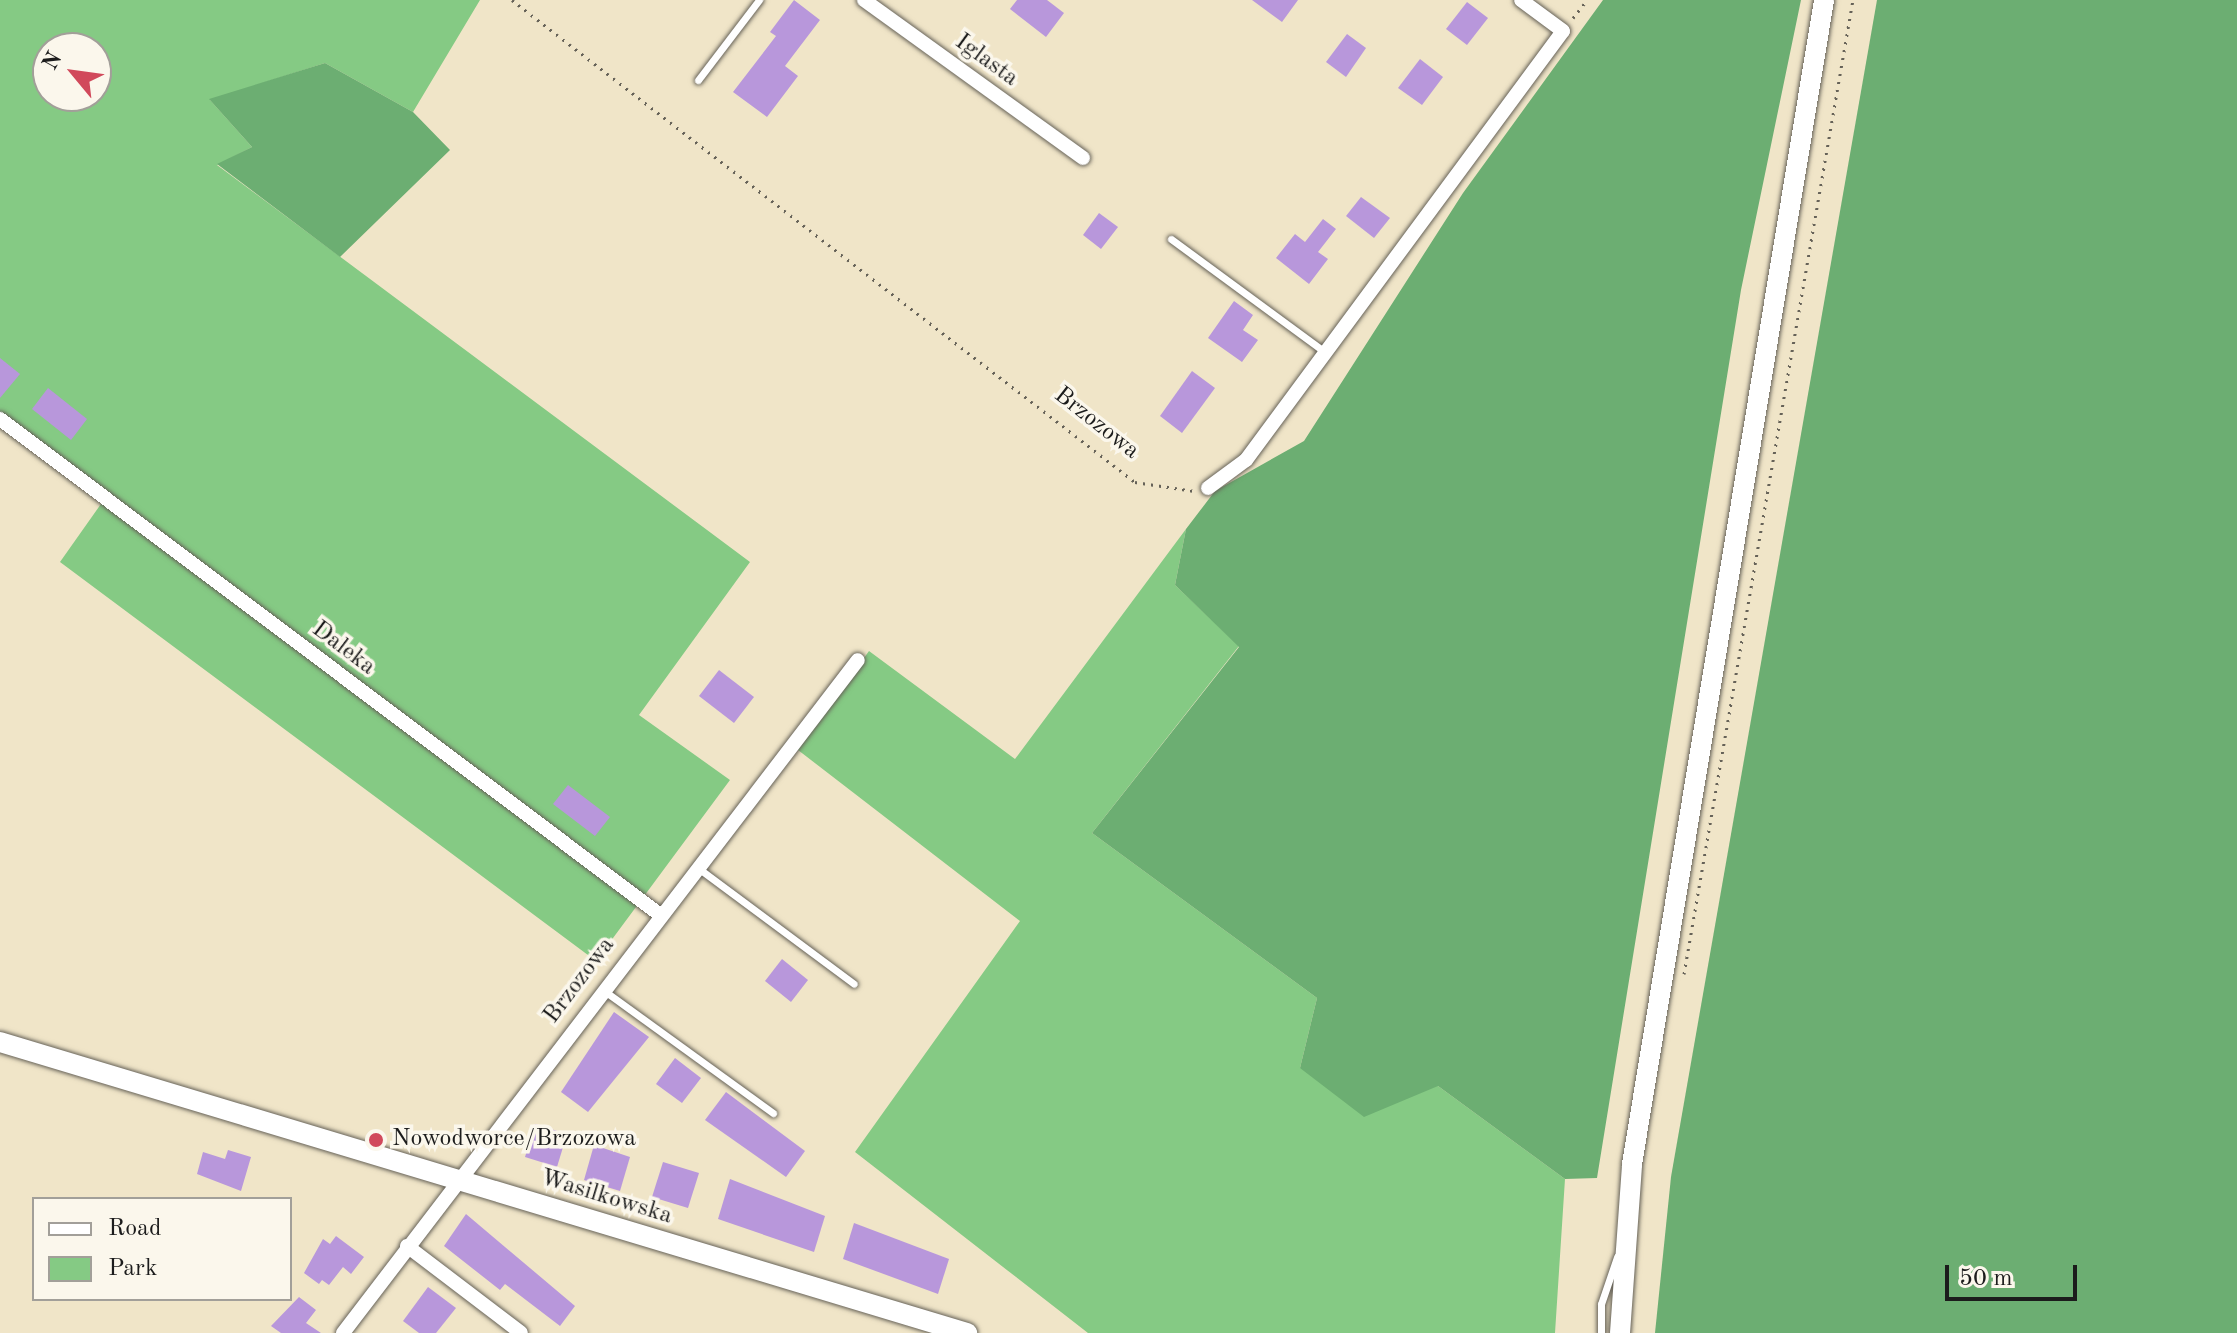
<!DOCTYPE html>
<style>
body{margin:0}
#map{position:relative;width:2237px;height:1333px;overflow:hidden;background:#f0e5c8;font-family:"Old Standard TT",serif}
div>[style]{position:absolute}
.green>*{inset:0;background:#85ca84}
.forest>*{inset:0;background:#6cae72}
.building>*{inset:0;background:#b897db}
.path>*{height:3px;margin-top:-1.5px;transform-origin:0;background:repeating-linear-gradient(90deg,#666258 0 2px,transparent 0 8px)}
.roads{filter:drop-shadow(0 0 2px #666258) drop-shadow(0 0 2px #666258)}
.lane>*{height:7px;margin:-3.5px;padding:0 3.5px;transform-origin:3.5px;border-radius:3.5px;background:#fff}
.street>*{height:14px;margin:-7px;padding:0 7px;transform-origin:7px;border-radius:7px;background:#fff}
.secondary>*{height:20px;margin:-10px;padding:0 10px;transform-origin:10px;border-radius:10px;background:#fff}
.dots>*{width:22px;height:22px;translate:-50% -50%;box-sizing:border-box;border:4px solid #fbf7ec;border-radius:50%}
span{translate:-50% -50%;white-space:nowrap;text-align:center;line-height:1.15;-webkit-text-stroke:7px #fbf7ec;paint-order:stroke}
.street-label{font-size:24px;color:#1c1c1c}
.poi-label{font-size:24px;color:#1c1c1c}
.left{translate:0 -50%;text-align:left}
.legend{position:absolute;left:32px;top:1197px;width:260px;height:104px;box-sizing:border-box;background:#fbf7ec;border:2px solid #a29f99;margin:0;padding:10px 14px;list-style:none;font-size:24px;color:#1c1c1c}
.legend li{display:flex;align-items:center;gap:16px;height:40px}
.legend b{width:40px;border:2px solid #a29f99}
.north{position:absolute;left:32px;top:32px;width:80px;height:80px;box-sizing:border-box;background:#fbf7ec;border:2px solid #a29f99;border-radius:50%;rotate:299deg;font-size:22px;font-weight:700;line-height:32px;text-align:center;color:#1c1c1c}
.north::after{content:'';display:block;margin:auto;width:28px;height:36px;background:#d1495b;clip-path:polygon(50% 0,100% 100%,50% 72%,0 100%)}
.scale{position:absolute;left:1945px;top:1265px;width:132px;height:36px;box-sizing:border-box;border:4px solid #1c1c1c;border-top:0;padding-left:10px;font-size:24px;line-height:28px;white-space:nowrap;color:#1c1c1c;-webkit-text-stroke:6px #fbf7ec;paint-order:stroke}
</style>
<div id="map">
<div class="green">
<div style="clip-path:polygon(evenodd,0 0,480px 0,413px 112px,325px 63px,210px 100px,252px 147px,217px 165px,750px 562px,639px 715px,730px 780px,596px 961px,60px 562px,108px 494px,0 413px,0 0,48px 48px,96px 48px,96px 96px,48px 96px,48px 48px)"></div>
<div style="clip-path:polygon(1186px 529px,1175px 585px,1239px 646px,1092px 833px,1317px 998px,1300px 1068px,1438px 1086px,1565px 1179px,1555px 1333px,1088px 1333px,855px 1152px,1020px 921px,798px 750px,869px 651px,1015px 759px)"></div>
</div>
<div class="forest">
<div style="clip-path:polygon(1603px 0,1801px 0,1741px 290px,1597px 1178px,1565px 1179px,1438px 1086px,1364px 1117px,1300px 1068px,1317px 998px,1092px 833px,1239px 647px,1175px 585px,1186px 529px,1215px 491px,1304px 441px,1463px 193px)"></div>
<div style="clip-path:polygon(1877px 0,2237px 0,2237px 1333px,1655px 1333px,1671px 1177px)"></div>
<div style="clip-path:polygon(325px 63px,413px 112px,450px 150px,340px 257px,217px 164px,252px 147px,209px 99px)"></div>
</div>
<div class="building">
<div style="clip-path:polygon(794px 0,820px 20px,785px 66px,798px 76px,767px 117px,733px 92px,776px 36px,770px 32px)"></div>
<div style="clip-path:polygon(1017px 0,1047px 0,1064px 13px,1046px 37px,1010px 9px)"></div>
<div style="clip-path:polygon(1252px 0,1298px 0,1282px 22px)"></div>
<div style="clip-path:polygon(1467px 2px,1488px 18px,1467px 45px,1446px 29px)"></div>
<div style="clip-path:polygon(1347px 34px,1366px 48px,1346px 77px,1326px 62px)"></div>
<div style="clip-path:polygon(1420px 59px,1443px 77px,1422px 105px,1398px 88px)"></div>
<div style="clip-path:polygon(1361px 197px,1390px 218px,1374px 238px,1346px 216px)"></div>
<div style="clip-path:polygon(1099px 213px,1118px 227px,1101px 249px,1083px 235px)"></div>
<div style="clip-path:polygon(1323px 219px,1336px 229px,1318px 252px,1328px 259px,1309px 284px,1276px 258px,1295px 234px,1305px 242px)"></div>
<div style="clip-path:polygon(1234px 301px,1253px 315px,1243px 330px,1258px 340px,1242px 362px,1208px 338px)"></div>
<div style="clip-path:polygon(0 358px,20px 374px,0 398px)"></div>
<div style="clip-path:polygon(1192px 371px,1215px 388px,1182px 433px,1160px 416px)"></div>
<div style="clip-path:polygon(48px 388px,87px 419px,71px 440px,32px 409px)"></div>
<div style="clip-path:polygon(719px 670px,754px 697px,734px 723px,699px 696px)"></div>
<div style="clip-path:polygon(568px 785px,610px 817px,595px 836px,553px 804px)"></div>
<div style="clip-path:polygon(782px 959px,808px 980px,791px 1002px,765px 981px)"></div>
<div style="clip-path:polygon(614px 1012px,649px 1037px,588px 1112px,561px 1092px)"></div>
<div style="clip-path:polygon(675px 1058px,701px 1078px,682px 1103px,656px 1084px)"></div>
<div style="clip-path:polygon(726px 1092px,805px 1151px,786px 1177px,705px 1120px)"></div>
<div style="clip-path:polygon(535px 1124px,567px 1134px,557px 1167px,525px 1157px)"></div>
<div style="clip-path:polygon(594px 1145px,630px 1157px,620px 1191px,584px 1180px)"></div>
<div style="clip-path:polygon(228px 1150px,251px 1157px,241px 1191px,197px 1174px,203px 1152px,225px 1159px)"></div>
<div style="clip-path:polygon(663px 1162px,699px 1173px,688px 1208px,652px 1197px)"></div>
<div style="clip-path:polygon(730px 1179px,825px 1216px,814px 1252px,718px 1219px)"></div>
<div style="clip-path:polygon(466px 1214px,575px 1306px,560px 1326px,505px 1284px,500px 1290px,444px 1246px)"></div>
<div style="clip-path:polygon(854px 1223px,949px 1259px,938px 1294px,843px 1259px)"></div>
<div style="clip-path:polygon(336px 1236px,364px 1257px,351px 1274px,343px 1267px,329px 1285px,322px 1280px,319px 1284px,304px 1273px,323px 1239px,330px 1244px)"></div>
<div style="clip-path:polygon(428px 1287px,456px 1308px,436px 1333px,419px 1333px,403px 1321px)"></div>
<div style="clip-path:polygon(299px 1297px,316px 1310px,306px 1323px,321px 1333px,281px 1333px,271px 1326px)"></div>
</div>
<div class="path">
<div style="left:512px;top:0;width:788px;rotate:37.73deg"></div>
<div style="left:1135px;top:482px;width:60px;rotate:8.7deg"></div>
<div style="left:1573px;top:18px;width:23px;rotate:-52deg"></div>
<div style="left:1684px;top:974px;width:989px;rotate:-80.16deg"></div>
</div>
<div class="roads">
<div class="lane">
<div style="left:698px;top:80px;width:101px;rotate:-52.7deg"></div>
<div style="left:1171px;top:239px;width:191px;rotate:36.3deg"></div>
<div style="left:698px;top:868px;width:194px;rotate:36.6deg"></div>
<div style="left:603px;top:990px;width:210px;rotate:35.9deg"></div>
<div style="left:1601px;top:1333px;width:29px;rotate:-90deg"></div>
<div style="left:1601px;top:1304px;width:50px;rotate:-71.2deg"></div>
</div>
<div class="street">
<div style="left:864px;top:0;width:270px;rotate:35.8deg"></div>
<div style="left:0;top:419px;width:824px;rotate:36.91deg"></div>
<div style="left:1208px;top:488px;width:47px;rotate:-36.4deg"></div>
<div style="left:1246px;top:460px;width:533px;rotate:-53.54deg"></div>
<div style="left:1563px;top:31px;width:52px;rotate:-143.6deg"></div>
<div style="left:407px;top:1246px;width:143px;rotate:37.3deg"></div>
<div style="left:343px;top:1333px;width:847px;rotate:-52.58deg"></div>
</div>
<div class="secondary">
<div style="left:0;top:1042px;width:1010px;rotate:16.75deg"></div>
<div style="left:1620px;top:1333px;width:169px;rotate:-85.9deg"></div>
<div style="left:1632px;top:1164px;width:1180px;rotate:-80.63deg"></div>
</div>
</div>
<div class="dots">
<div style="left:376px;top:1140px;background:#d1495b"></div>
</div>
<div class="street-label">
<span style="left:986px;top:61px;rotate:36deg">Iglasta</span>
<span style="left:1096px;top:424px;rotate:38deg">Brzozowa</span>
<span style="left:343px;top:649px;rotate:37deg">Daleka</span>
<span style="left:580px;top:981px;rotate:-53deg">Brzozowa</span>
<span style="left:606px;top:1198px;rotate:17deg">Wasilkowska</span>
</div>
<div class="poi-label">
<span class="left" style="left:392px;top:1140px">Nowodworce/Brzozowa</span>
</div>
<ul class="legend">
<li><b style="height:10px;background:#fff"></b>Road</li>
<li><b style="height:22px;background:#85ca84"></b>Park</li>
</ul>
<div class="north">N</div>
<div class="scale">50 m</div>
</div>
